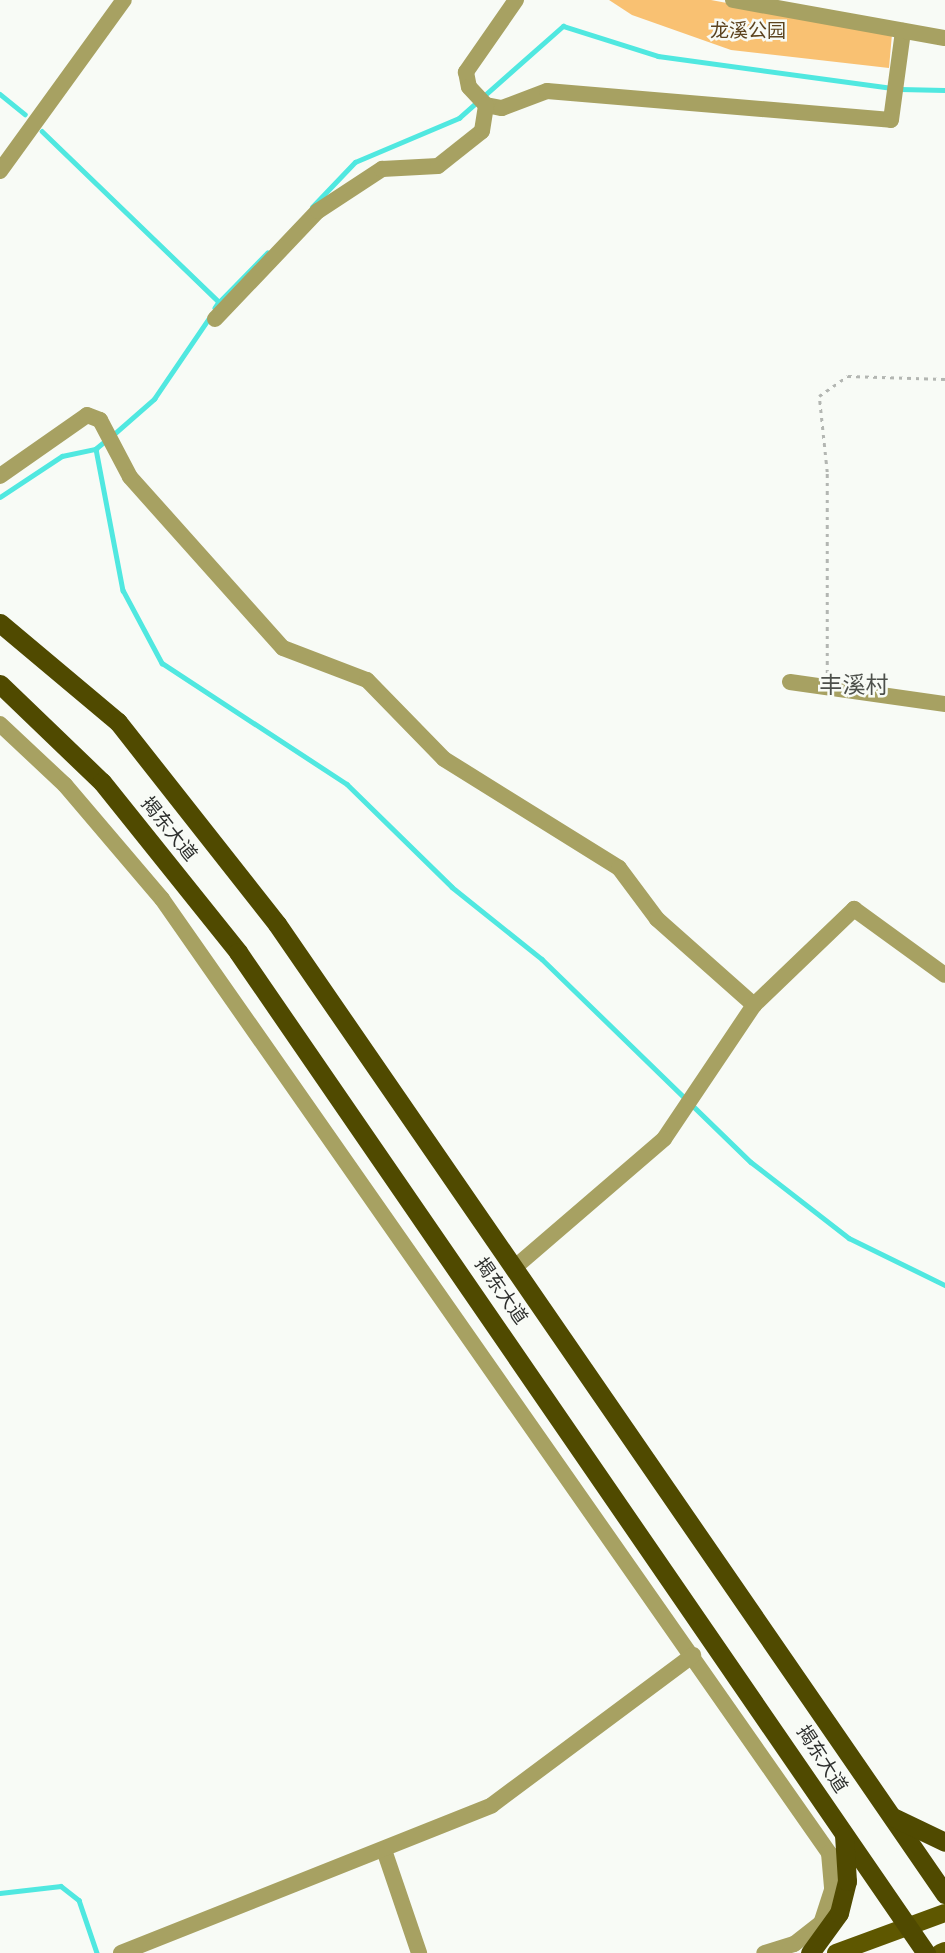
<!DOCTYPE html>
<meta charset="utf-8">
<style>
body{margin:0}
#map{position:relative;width:945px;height:1953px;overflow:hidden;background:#f8fbf6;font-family:Roboto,"Noto Sans SC",sans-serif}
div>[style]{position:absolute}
.green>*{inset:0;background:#f9c172}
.stream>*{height:4.5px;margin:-2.25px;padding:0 2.25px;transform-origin:2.25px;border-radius:2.25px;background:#50e8e0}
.path>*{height:2.5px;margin-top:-1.25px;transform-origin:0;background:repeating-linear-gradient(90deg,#b3b6b2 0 3.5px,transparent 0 8.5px)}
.minor>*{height:16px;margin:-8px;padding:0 8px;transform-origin:8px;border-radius:8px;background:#a7a162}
.primary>*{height:18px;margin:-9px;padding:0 9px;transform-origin:9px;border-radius:9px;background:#5e5700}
.trunk>*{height:19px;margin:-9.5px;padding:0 9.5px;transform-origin:9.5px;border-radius:9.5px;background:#504a00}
span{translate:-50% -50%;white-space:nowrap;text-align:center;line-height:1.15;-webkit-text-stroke:5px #f8fbf6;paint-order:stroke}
.park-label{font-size:19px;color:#5d4420}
.street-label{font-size:19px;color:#2d2f2d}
.quarter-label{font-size:23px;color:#4d504b}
</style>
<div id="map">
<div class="green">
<div style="clip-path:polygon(609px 0,711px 0,892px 34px,889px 68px,731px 50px,632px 15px)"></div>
</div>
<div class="stream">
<div style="left:900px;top:89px;width:45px;rotate:1.3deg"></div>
<div style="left:0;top:94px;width:32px;rotate:39deg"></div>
<div style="left:42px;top:131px;width:246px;rotate:44deg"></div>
<div style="left:219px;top:302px;width:7px;rotate:124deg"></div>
<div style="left:312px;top:207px;width:62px;rotate:-46.3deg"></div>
<div style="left:355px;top:162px;width:113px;rotate:-22.9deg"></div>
<div style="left:459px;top:118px;width:139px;rotate:-41.5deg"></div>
<div style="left:563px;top:26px;width:100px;rotate:17.5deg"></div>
<div style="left:658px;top:56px;width:236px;rotate:7.8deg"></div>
<div style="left:219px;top:302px;width:69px;rotate:-45.6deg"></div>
<div style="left:113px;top:435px;width:55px;rotate:-41.3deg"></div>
<div style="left:154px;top:399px;width:102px;rotate:-55.8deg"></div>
<div style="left:106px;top:441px;width:13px;rotate:141deg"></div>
<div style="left:96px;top:449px;width:144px;rotate:79.2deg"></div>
<div style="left:123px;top:590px;width:83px;rotate:61.9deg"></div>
<div style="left:162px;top:663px;width:221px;rotate:33.2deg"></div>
<div style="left:347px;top:784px;width:147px;rotate:44.4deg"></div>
<div style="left:452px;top:887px;width:115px;rotate:38.7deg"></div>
<div style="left:542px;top:959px;width:291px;rotate:44.2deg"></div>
<div style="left:751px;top:1162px;width:124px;rotate:37.8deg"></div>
<div style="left:849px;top:1238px;width:107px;rotate:26.1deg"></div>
<div style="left:0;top:497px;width:74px;rotate:-33.5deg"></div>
<div style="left:62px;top:456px;width:35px;rotate:-12deg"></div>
<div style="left:0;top:1893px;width:61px;rotate:-6.5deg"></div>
<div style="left:61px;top:1886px;width:23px;rotate:38deg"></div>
<div style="left:79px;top:1900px;width:56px;rotate:71.2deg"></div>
</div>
<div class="path">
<div style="left:827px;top:673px;width:201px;rotate:-90deg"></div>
<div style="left:827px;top:472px;width:76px;rotate:-96deg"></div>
<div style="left:819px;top:396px;width:35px;rotate:-35deg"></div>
<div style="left:848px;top:376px;width:97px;rotate:1.8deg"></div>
</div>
<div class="minor">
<div style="left:516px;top:0;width:88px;rotate:124.8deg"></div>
<div style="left:466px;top:72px;width:15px;rotate:79deg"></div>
<div style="left:469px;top:87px;width:25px;rotate:47deg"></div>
<div style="left:486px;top:105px;width:16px;rotate:11deg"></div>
<div style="left:502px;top:108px;width:48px;rotate:-20.7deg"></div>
<div style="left:547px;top:91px;width:345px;rotate:4.8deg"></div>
<div style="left:891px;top:120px;width:90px;rotate:-82.3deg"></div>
<div style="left:733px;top:0;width:215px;rotate:10.2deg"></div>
<div style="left:0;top:171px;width:211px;rotate:-54.1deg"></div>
<div style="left:215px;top:319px;width:149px;rotate:-46.4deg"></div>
<div style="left:318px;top:211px;width:77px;rotate:-33.3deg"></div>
<div style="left:382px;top:169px;width:56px;rotate:-3.1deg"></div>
<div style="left:438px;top:166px;width:56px;rotate:-38.5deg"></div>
<div style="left:482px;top:131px;width:26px;rotate:-81deg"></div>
<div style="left:0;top:476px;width:106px;rotate:-35deg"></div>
<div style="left:87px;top:415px;width:14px;rotate:21deg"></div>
<div style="left:100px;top:420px;width:64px;rotate:62.2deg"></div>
<div style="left:130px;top:477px;width:229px;rotate:48.2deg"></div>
<div style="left:283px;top:648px;width:90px;rotate:20.9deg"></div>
<div style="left:367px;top:680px;width:110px;rotate:45.7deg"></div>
<div style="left:444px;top:759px;width:206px;rotate:31.9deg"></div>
<div style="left:619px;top:868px;width:64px;rotate:53.3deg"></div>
<div style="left:657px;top:919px;width:130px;rotate:41.6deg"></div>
<div style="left:754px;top:1005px;width:161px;rotate:123.9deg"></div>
<div style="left:664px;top:1139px;width:196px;rotate:139.3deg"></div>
<div style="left:790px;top:682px;width:157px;rotate:8.1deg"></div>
<div style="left:0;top:724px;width:89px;rotate:43.2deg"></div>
<div style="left:65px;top:785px;width:150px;rotate:49.6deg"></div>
<div style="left:162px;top:899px;width:1164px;rotate:55.04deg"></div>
<div style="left:829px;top:1853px;width:37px;rotate:85deg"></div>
<div style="left:832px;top:1890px;width:35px;rotate:108deg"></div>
<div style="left:821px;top:1923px;width:34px;rotate:142deg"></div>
<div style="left:794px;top:1944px;width:31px;rotate:163deg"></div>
<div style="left:754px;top:1005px;width:139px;rotate:-43.8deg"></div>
<div style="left:854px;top:909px;width:112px;rotate:36deg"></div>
<div style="left:384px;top:1850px;width:109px;rotate:71.2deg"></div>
<div style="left:121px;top:1953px;width:399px;rotate:-21.7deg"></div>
<div style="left:492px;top:1805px;width:251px;rotate:-36.7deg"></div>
</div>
<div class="primary">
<div style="left:836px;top:1953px;width:116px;rotate:-20.2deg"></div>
<div style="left:940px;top:1953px;width:5px;rotate:-22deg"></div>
</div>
<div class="trunk">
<div style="left:0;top:623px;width:154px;rotate:40deg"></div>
<div style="left:118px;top:722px;width:257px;rotate:51.8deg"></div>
<div style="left:277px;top:924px;width:1178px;rotate:55.45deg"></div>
<div style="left:0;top:684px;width:141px;rotate:43.9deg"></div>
<div style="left:102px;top:782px;width:218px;rotate:51.3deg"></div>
<div style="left:238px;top:952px;width:1215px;rotate:55.5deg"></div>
<div style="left:895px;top:1818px;width:55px;rotate:25.6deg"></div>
<div style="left:810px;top:1953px;width:49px;rotate:-54.1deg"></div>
<div style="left:839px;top:1913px;width:33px;rotate:-76deg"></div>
<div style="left:847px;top:1881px;width:46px;rotate:-93.7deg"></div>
</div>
<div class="park-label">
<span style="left:748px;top:31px">龙溪公园</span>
</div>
<div class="street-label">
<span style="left:169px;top:829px;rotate:51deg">揭东大道</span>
<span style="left:501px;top:1291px;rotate:55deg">揭东大道</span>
<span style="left:822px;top:1759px;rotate:57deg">揭东大道</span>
</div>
<div class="quarter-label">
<span style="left:854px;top:686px">丰溪村</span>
</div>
</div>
